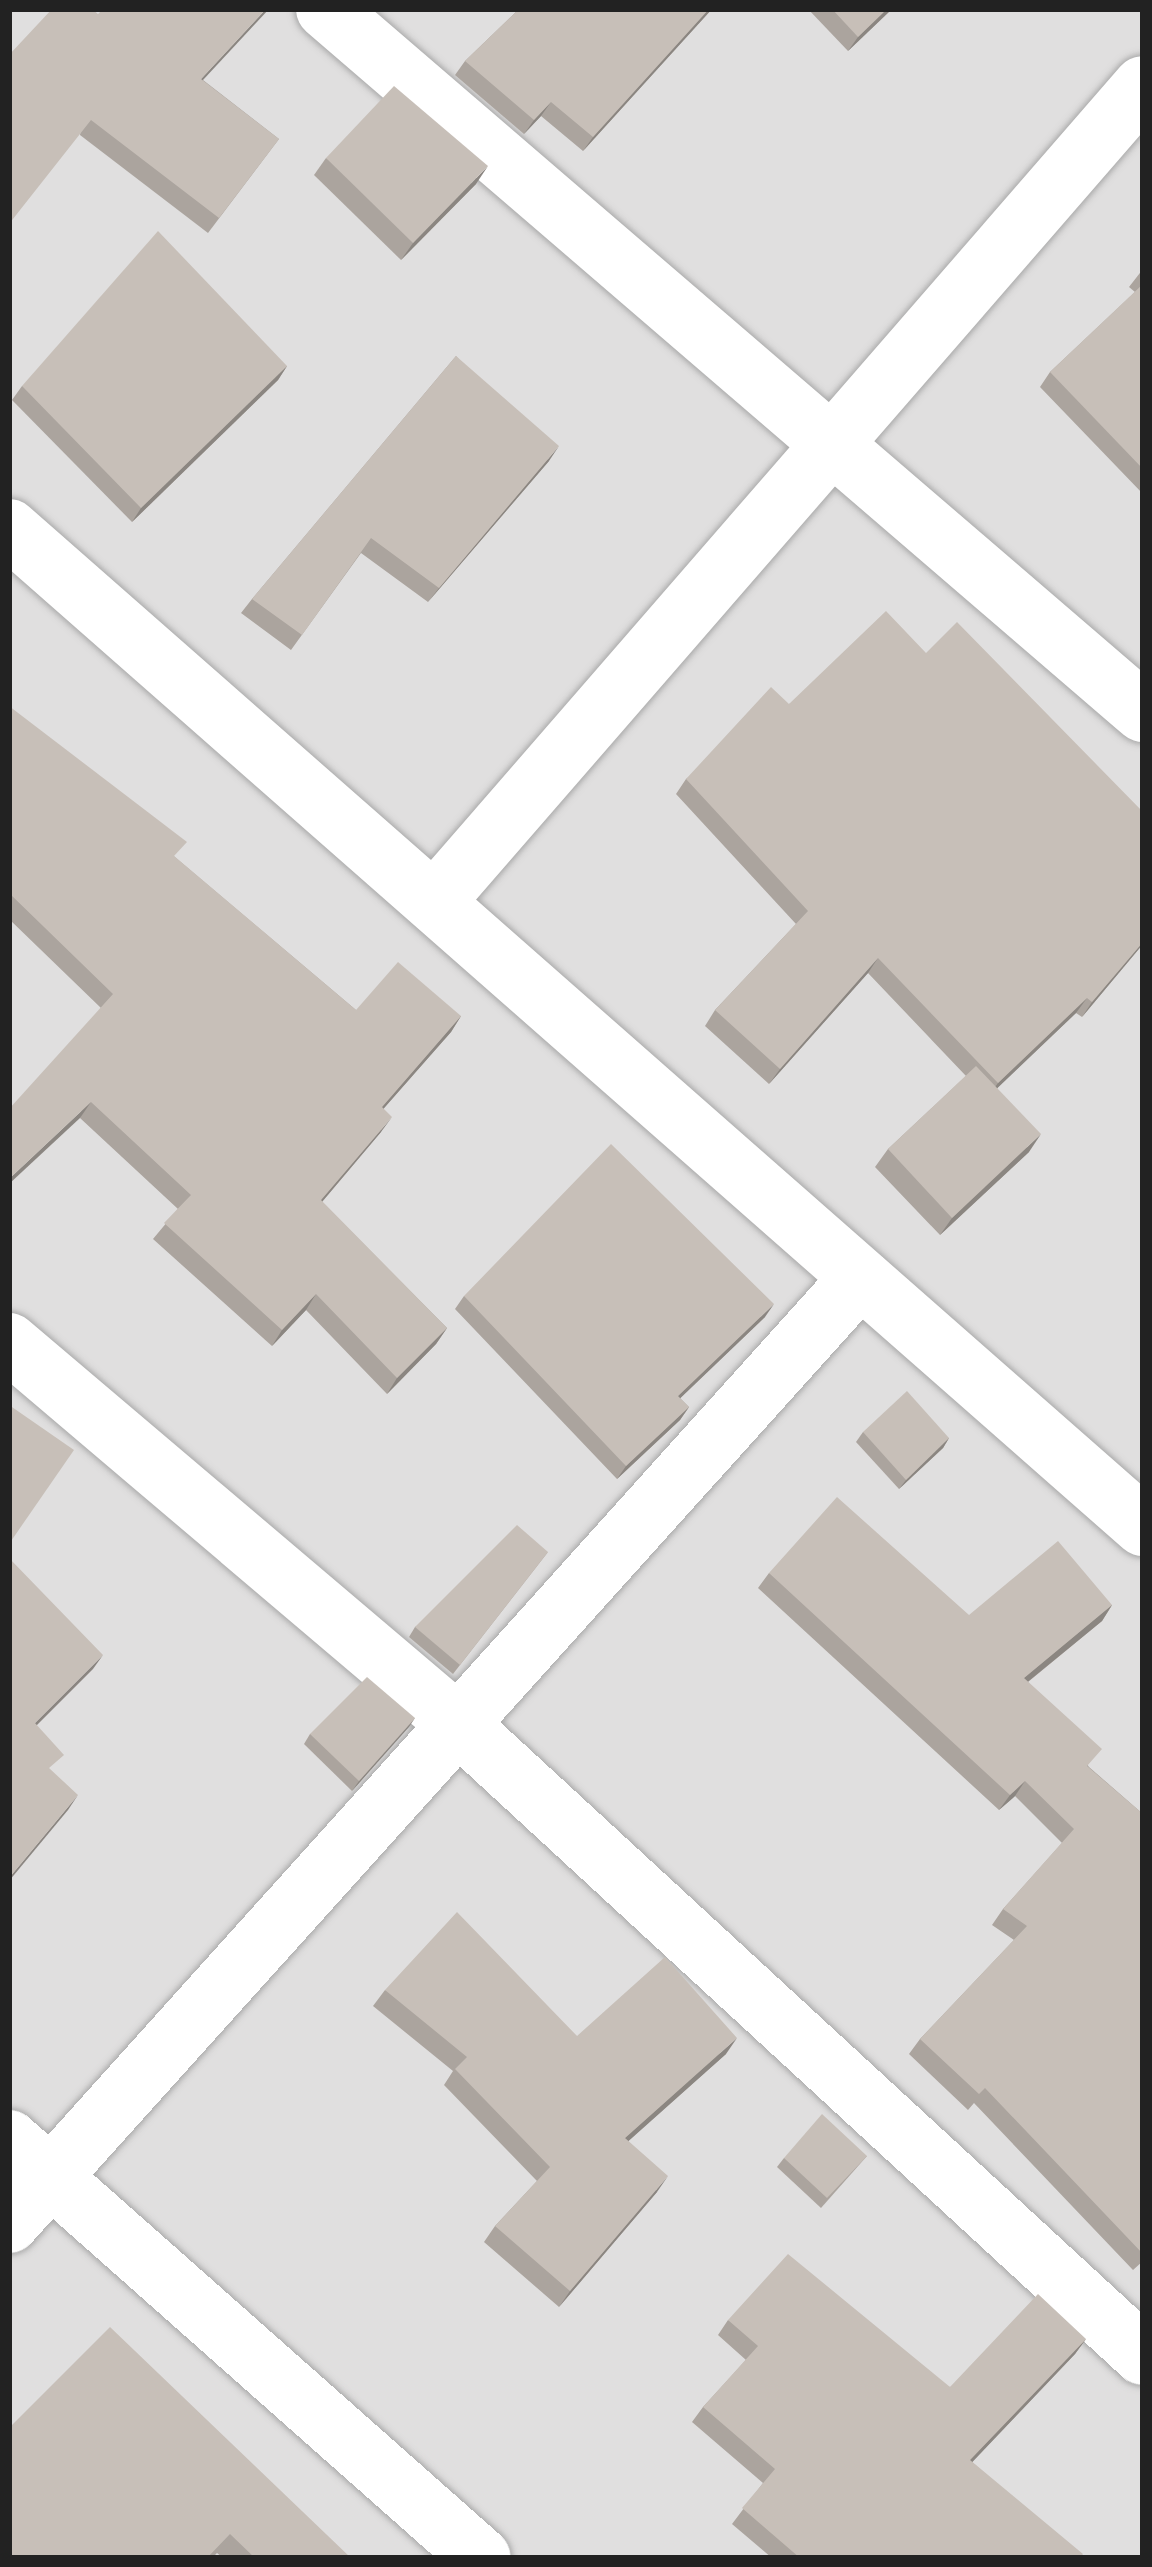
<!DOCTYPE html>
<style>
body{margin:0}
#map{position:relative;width:1152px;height:2567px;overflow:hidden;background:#f2efe9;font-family:Poppins,sans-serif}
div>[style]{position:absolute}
.residential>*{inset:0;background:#e0dfdf}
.roads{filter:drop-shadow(0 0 3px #a9a9a9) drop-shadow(0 0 3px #a9a9a9)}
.minor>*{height:60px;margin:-30px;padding:0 30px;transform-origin:30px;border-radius:30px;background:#fff}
.wall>*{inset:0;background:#aba49e}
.shaded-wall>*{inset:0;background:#8b8681}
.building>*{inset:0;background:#c7bfb8}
span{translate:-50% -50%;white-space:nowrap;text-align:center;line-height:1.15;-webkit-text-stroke:9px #fff;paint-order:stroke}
.frame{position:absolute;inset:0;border:12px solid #222;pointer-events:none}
</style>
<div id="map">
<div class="residential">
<div style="clip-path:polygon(9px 9px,1143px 9px,1143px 2558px,9px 2558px)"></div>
</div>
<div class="roads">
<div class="minor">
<div style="left:326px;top:9px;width:1078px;rotate:40.71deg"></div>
<div style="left:9px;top:529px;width:1510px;rotate:41.32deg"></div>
<div style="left:436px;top:900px;width:1078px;rotate:-49.02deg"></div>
<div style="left:9px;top:1343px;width:589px;rotate:40.32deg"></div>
<div style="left:458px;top:1724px;width:931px;rotate:42.65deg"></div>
<div style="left:9px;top:2140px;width:630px;rotate:41.53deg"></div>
<div style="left:9px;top:2223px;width:1272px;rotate:-48deg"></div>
</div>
</div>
<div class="wall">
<div style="clip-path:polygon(519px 9px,712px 9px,583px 151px,541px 116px,524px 134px,455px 75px,465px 61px)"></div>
<div style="clip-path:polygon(808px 9px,892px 9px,848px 51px)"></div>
<div style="clip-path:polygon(98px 14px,203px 80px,279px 139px,208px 233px,80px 135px)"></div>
<div style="clip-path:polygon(326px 158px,476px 184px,401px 260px,314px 175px)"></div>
<div style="clip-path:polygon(1143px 269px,1143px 494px,1040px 387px,1050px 372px,1135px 292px,1129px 287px)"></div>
<div style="clip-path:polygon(456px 356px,549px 461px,428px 602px,361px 553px,291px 650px,241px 613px,252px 599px)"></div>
<div style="clip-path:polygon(287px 366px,278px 380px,132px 522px,12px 400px,22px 386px)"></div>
<div style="clip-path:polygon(926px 653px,1143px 812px,1143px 944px,1082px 1017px,1076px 1013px,997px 1088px,1029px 1152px,940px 1235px,875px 1167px,888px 1149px,966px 1076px,868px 973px,769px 1084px,705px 1026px,715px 1010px,796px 924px,676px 794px,686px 779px,789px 704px)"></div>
<div style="clip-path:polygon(9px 706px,176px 858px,356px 1010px,461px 1016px,451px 1032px,383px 1109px,381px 1132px,322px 1202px,447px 1328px,436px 1344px,387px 1394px,306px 1310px,272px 1346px,153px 1239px,178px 1209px,80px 1118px,101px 1008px,9px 919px)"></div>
<div style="clip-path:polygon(464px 1296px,765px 1317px,680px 1398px,689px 1407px,680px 1420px,617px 1479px,455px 1309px)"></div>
<div style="clip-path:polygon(863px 1432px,949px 1438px,943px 1448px,899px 1489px,856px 1442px)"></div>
<div style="clip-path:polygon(548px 1552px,453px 1674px,409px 1637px,415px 1627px)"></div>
<div style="clip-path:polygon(769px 1573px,969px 1615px,1112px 1605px,1102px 1621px,1028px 1682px,1089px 1767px,1143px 1814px,1143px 2261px,1133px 2270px,974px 2103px,968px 2110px,909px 2054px,920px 2039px,1014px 1940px,992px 1925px,1003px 1909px,1062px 1843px,1015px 1796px,999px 1810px,758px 1588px)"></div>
<div style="clip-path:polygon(415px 1718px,352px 1791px,304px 1744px,310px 1734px)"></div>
<div style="clip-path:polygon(385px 1990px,577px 2036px,726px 2054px,628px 2141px,657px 2192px,559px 2307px,484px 2242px,495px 2226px,537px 2181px,444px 2085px,453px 2071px,373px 2006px)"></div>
<div style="clip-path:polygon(867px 2156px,821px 2208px,777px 2167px,784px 2158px)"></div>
<div style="clip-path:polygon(728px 2320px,950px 2387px,1086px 2339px,1075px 2354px,972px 2462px,1080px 2558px,772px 2558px,732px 2524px,763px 2483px,692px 2422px,703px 2407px,746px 2360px,718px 2335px)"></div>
<div style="clip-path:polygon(9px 2428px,351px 2558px,223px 2558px,217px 2553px,212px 2558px,9px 2558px)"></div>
</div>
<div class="shaded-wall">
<div style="clip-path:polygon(266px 9px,269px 9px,190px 94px,201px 79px)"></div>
<div style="clip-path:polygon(709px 9px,712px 9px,583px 151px,593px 137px)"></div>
<div style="clip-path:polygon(887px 9px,892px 9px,848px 51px,858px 37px)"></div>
<div style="clip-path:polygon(551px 102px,541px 116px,524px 134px,534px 120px)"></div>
<div style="clip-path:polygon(488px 166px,476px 184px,401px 260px,413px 243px)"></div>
<div style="clip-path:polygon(287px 366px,278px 380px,132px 522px,141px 508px)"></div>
<div style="clip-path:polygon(559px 446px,549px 461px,428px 602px,439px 588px)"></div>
<div style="clip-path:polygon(1143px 942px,1143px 944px,1082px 1017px,1092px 1002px)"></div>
<div style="clip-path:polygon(878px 958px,868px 973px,769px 1084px,780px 1069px)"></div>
<div style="clip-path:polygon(1087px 998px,1076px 1013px,987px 1098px,998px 1083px)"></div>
<div style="clip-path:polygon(461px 1016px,451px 1032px,371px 1123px,382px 1107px)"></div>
<div style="clip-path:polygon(91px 1102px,80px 1118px,9px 1184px,9px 1179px)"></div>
<div style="clip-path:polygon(392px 1117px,381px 1132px,310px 1216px,321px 1200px)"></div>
<div style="clip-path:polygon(1041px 1134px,1029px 1152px,940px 1235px,952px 1218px)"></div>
<div style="clip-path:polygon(316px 1294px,306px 1310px,272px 1346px,282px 1330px)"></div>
<div style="clip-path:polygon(774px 1304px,765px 1317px,669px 1409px,678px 1396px)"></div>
<div style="clip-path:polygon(447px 1328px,436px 1344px,387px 1394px,397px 1378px)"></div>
<div style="clip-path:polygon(689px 1407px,680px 1420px,617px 1479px,626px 1466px)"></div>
<div style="clip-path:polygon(949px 1438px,943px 1448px,899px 1489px,906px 1480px)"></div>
<div style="clip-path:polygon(1112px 1605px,1102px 1621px,1014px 1693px,1024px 1678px)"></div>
<div style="clip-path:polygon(103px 1655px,93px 1669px,25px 1737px,35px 1723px)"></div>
<div style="clip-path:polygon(415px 1718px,409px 1727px,352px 1791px,359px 1781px)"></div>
<div style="clip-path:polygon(1025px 1781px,1015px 1796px,999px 1810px,1010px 1795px)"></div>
<div style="clip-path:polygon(78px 1795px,68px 1810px,9px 1881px,9px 1878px)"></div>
<div style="clip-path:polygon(737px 2038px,726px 2054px,614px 2154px,625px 2138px)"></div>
<div style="clip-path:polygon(668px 2176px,657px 2192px,559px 2307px,570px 2291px)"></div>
<div style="clip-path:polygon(1086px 2339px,1075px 2354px,960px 2475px,970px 2460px)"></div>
</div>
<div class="building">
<div style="clip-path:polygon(52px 9px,92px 9px,98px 14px,103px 9px,266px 9px,201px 79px,279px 139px,219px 218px,91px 120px,9px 224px,9px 55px)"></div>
<div style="clip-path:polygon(519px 9px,709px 9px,593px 137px,551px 102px,534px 120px,465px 61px)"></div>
<div style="clip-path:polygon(832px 9px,887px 9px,858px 37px)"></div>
<div style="clip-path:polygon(394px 86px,488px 166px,413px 243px,326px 158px)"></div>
<div style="clip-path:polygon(158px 231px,287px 366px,141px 508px,22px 386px)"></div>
<div style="clip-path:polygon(1143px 284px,1143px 469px,1050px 372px)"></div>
<div style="clip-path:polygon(456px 356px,559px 446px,439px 588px,371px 538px,302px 635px,252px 599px)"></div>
<div style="clip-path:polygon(886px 611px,926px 653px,957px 622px,1143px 812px,1143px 942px,1092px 1002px,1087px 998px,998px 1083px,878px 958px,780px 1069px,715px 1010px,808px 911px,686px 779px,771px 687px,789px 704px)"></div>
<div style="clip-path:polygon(9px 706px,187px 842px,174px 856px,356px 1010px,398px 962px,461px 1016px,382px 1107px,392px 1117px,321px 1200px,447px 1328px,397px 1378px,316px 1294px,282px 1330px,164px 1223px,191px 1195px,91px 1102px,9px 1179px,9px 1109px,113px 994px,9px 893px)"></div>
<div style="clip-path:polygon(976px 1066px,1041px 1134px,952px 1218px,888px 1149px)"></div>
<div style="clip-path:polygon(611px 1144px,774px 1304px,678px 1396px,689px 1407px,626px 1466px,464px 1296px)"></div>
<div style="clip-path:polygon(907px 1391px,949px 1438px,906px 1480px,863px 1432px)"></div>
<div style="clip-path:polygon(9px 1405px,74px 1450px,9px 1544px)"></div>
<div style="clip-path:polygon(837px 1497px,969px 1615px,1058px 1541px,1112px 1605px,1024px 1678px,1102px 1749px,1087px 1766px,1143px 1814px,1143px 2254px,985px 2088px,979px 2094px,920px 2039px,1027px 1926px,1003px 1909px,1074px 1829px,1025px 1781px,1010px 1795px,769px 1573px)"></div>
<div style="clip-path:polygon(517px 1525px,548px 1552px,460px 1665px,415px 1627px)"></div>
<div style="clip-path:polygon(9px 1558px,103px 1655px,35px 1723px,64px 1755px,49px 1768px,78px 1795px,9px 1878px)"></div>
<div style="clip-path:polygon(367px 1677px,415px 1718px,359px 1781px,310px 1734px)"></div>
<div style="clip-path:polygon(457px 1912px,577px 2036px,665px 1957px,737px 2038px,625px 2138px,668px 2176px,570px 2291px,495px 2226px,550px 2167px,455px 2069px,467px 2057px,385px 1990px)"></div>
<div style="clip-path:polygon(822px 2114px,867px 2156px,827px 2198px,784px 2158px)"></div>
<div style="clip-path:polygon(788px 2254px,950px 2387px,1038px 2294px,1086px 2339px,970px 2460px,1083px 2554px,1080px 2558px,800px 2558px,742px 2508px,775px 2469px,703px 2407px,758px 2346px,728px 2320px)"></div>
<div style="clip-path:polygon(110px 2327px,351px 2558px,255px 2558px,230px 2534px,207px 2558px,9px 2558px,9px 2428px)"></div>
</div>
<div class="frame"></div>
</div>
